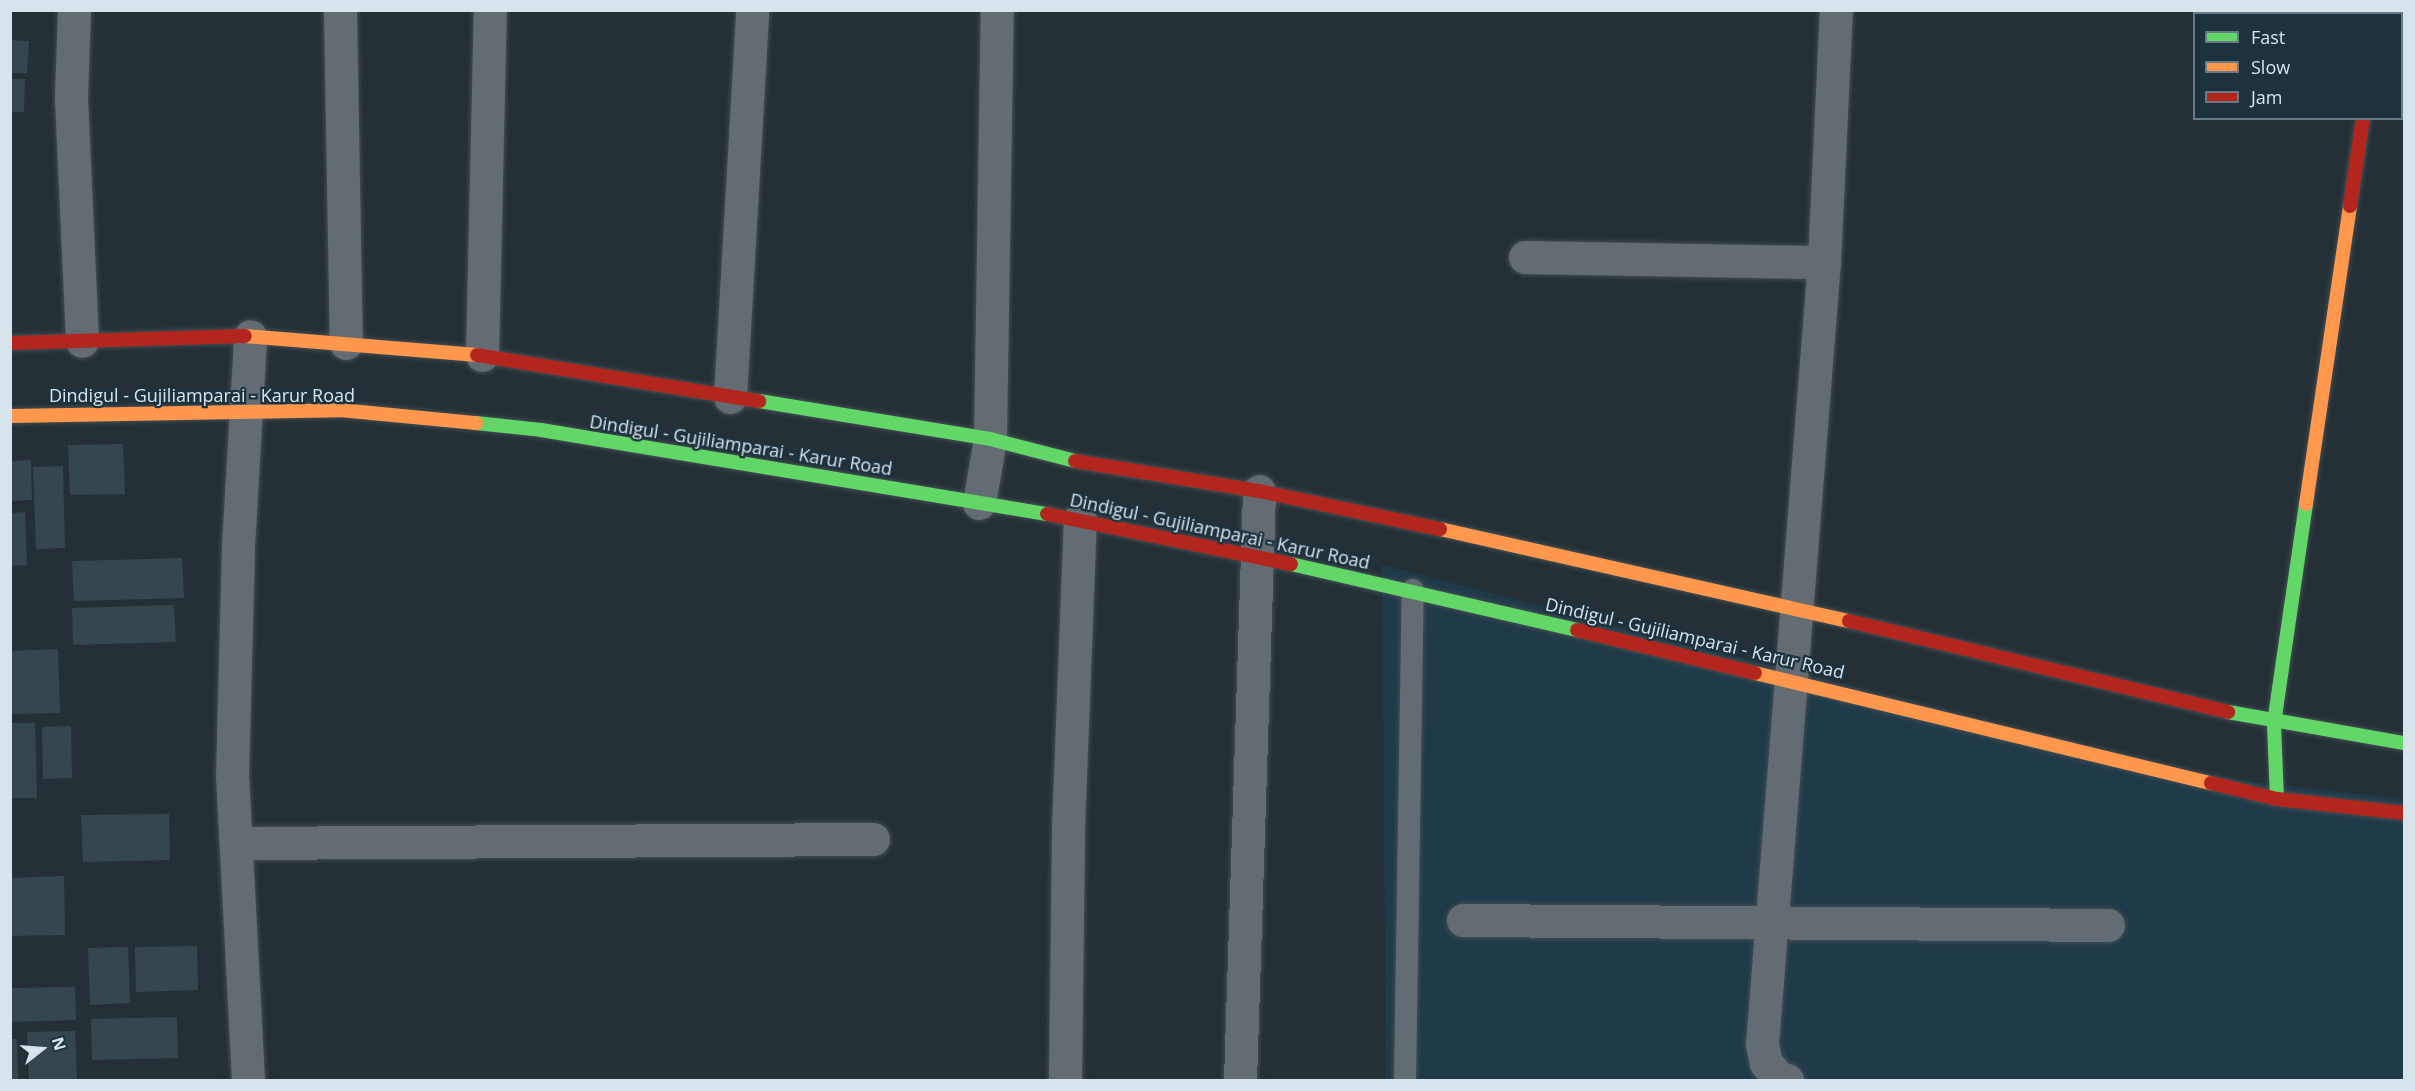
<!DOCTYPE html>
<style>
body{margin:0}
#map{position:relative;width:2415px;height:1091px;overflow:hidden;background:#243036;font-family:"Open Sans",sans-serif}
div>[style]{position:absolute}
.built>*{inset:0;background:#1f3a49}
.building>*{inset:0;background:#36464e}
.roads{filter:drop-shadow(0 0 2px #424d52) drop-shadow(0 0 2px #424d52)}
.lane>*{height:22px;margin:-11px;padding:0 11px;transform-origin:11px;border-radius:11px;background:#636c72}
.street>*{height:33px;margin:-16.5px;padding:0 16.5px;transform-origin:16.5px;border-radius:16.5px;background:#636c72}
.fast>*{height:14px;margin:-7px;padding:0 7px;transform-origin:7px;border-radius:7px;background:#63d668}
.slow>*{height:14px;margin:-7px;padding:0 7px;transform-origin:7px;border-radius:7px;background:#ff974d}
.jam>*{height:14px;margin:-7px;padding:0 7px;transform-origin:7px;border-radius:7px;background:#b3261e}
span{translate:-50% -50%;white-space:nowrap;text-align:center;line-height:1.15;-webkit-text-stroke:4.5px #1c323e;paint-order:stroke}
.street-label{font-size:18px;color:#d8e4ec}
.frame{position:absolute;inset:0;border:12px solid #d8e4ec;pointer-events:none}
.legend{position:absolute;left:2193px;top:12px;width:210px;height:108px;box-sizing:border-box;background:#1c323e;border:2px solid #677984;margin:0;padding:8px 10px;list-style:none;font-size:18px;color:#d8e4ec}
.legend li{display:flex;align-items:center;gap:12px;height:30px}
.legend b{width:30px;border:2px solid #677984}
.north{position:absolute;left:12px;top:1019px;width:60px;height:60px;-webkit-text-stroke:4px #1c323e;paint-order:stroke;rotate:73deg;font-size:16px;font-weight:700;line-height:24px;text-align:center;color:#d8e4ec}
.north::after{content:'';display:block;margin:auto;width:21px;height:27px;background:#d8e4ec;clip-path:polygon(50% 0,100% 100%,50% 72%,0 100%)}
</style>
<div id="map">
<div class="built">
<div style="clip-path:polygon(1382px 565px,2194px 775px,2404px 799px,2404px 1080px,1386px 1080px)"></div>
</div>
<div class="building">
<div style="clip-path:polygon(10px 40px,29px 41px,27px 73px,10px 73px)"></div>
<div style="clip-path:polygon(10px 79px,25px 79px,24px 112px,10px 112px)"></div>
<div style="clip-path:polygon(123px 444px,125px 494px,70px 495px,68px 445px)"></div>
<div style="clip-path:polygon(31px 460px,32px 500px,10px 501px,10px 461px)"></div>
<div style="clip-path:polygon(63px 466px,65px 548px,36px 549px,33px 467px)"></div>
<div style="clip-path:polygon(25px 512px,27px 565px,10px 566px,10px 513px)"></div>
<div style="clip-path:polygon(182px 558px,184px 598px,74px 601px,72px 561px)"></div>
<div style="clip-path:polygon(174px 605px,176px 642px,73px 645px,72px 608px)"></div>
<div style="clip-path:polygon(58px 649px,60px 713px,10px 714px,10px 651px)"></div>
<div style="clip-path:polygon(10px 723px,35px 723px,37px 798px,10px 798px)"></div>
<div style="clip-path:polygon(71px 726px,72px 778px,43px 779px,42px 727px)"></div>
<div style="clip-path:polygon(169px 814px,170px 860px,83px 862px,81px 815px)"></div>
<div style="clip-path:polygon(64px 876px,65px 935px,10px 936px,10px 878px)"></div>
<div style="clip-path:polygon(197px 946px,198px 990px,136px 992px,135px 947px)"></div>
<div style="clip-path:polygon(128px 947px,130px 1003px,90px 1005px,88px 948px)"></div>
<div style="clip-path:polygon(75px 987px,76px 1020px,10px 1022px,10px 988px)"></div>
<div style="clip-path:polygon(177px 1017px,178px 1058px,92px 1060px,91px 1019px)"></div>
<div style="clip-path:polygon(75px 1031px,77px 1080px,29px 1080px,27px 1032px)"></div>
<div style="clip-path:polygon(10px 1039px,17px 1039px,18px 1080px,10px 1080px)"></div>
</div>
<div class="roads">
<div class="lane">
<div style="left:1405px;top:1080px;width:490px;rotate:-89.1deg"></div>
</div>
<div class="street">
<div style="left:74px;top:10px;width:88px;rotate:92deg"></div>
<div style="left:71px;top:98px;width:243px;rotate:87.4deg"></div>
<div style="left:340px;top:10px;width:333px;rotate:89deg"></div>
<div style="left:2402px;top:64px;width:2px"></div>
<div style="left:1525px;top:257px;width:299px;rotate:1deg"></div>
<div style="left:482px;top:355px;width:345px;rotate:-88.7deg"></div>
<div style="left:730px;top:397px;width:388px;rotate:-86.7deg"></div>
<div style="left:979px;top:503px;width:65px;rotate:-80.2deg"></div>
<div style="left:990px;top:439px;width:429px;rotate:-89.1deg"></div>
<div style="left:238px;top:843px;width:635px;rotate:-0.36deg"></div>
<div style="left:1463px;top:920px;width:645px;rotate:0.44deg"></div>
<div style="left:248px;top:1080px;width:303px;rotate:-93deg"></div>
<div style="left:232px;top:777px;width:230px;rotate:-88.5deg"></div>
<div style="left:238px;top:547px;width:211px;rotate:-86.7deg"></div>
<div style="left:1065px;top:1080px;width:252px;rotate:-89.3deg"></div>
<div style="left:1068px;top:828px;width:309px;rotate:-87.8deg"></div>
<div style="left:1240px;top:1080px;width:589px;rotate:-88.15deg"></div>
<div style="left:1787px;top:1080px;width:8px;rotate:-166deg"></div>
<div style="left:1779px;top:1078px;width:20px;rotate:-131deg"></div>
<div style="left:1766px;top:1063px;width:19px;rotate:-102deg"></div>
<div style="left:1762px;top:1044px;width:784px;rotate:-85.47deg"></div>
<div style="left:1824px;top:262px;width:252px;rotate:-87.3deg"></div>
</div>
<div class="fast">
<div style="left:2375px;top:14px;width:4px;rotate:-76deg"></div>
<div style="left:759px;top:401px;width:234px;rotate:9.3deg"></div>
<div style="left:990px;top:439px;width:88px;rotate:14.5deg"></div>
<div style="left:476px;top:423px;width:65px;rotate:6.1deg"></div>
<div style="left:541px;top:430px;width:513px;rotate:9.43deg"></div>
<div style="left:1291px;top:564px;width:294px;rotate:13deg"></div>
<div style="left:2228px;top:712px;width:179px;rotate:10deg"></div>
<div style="left:2277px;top:799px;width:76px;rotate:-92.3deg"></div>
<div style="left:2274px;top:723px;width:221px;rotate:-81.7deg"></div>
</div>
<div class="slow">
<div style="left:245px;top:336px;width:233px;rotate:4.7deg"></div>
<div style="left:10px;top:416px;width:330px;rotate:-1deg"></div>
<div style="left:340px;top:410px;width:137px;rotate:5.5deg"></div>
<div style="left:2306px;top:504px;width:301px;rotate:-81.6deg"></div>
<div style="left:1440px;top:529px;width:419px;rotate:12.7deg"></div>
<div style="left:1755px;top:673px;width:469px;rotate:13.6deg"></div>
</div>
<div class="jam">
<div style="left:2350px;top:206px;width:89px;rotate:-81.6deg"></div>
<div style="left:10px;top:343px;width:235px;rotate:-1.7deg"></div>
<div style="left:477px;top:355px;width:286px;rotate:9.3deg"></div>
<div style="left:1075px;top:461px;width:186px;rotate:9.3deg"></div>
<div style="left:1259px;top:491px;width:185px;rotate:11.9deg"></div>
<div style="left:1047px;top:514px;width:249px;rotate:11.6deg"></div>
<div style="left:1849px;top:621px;width:390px;rotate:13.5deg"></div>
<div style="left:1577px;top:630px;width:183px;rotate:13.6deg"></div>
<div style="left:2211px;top:783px;width:68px;rotate:13.6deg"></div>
<div style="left:2277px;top:799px;width:128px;rotate:6.3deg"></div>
</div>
</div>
<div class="street-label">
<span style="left:202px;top:395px">Dindigul - Gujiliamparai - Karur Road</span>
<span style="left:741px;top:445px;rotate:9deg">Dindigul - Gujiliamparai - Karur Road</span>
<span style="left:1220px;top:531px;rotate:12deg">Dindigul - Gujiliamparai - Karur Road</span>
<span style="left:1695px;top:638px;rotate:13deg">Dindigul - Gujiliamparai - Karur Road</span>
</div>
<div class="frame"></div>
<ul class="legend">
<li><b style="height:8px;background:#63d668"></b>Fast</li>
<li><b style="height:8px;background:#ff974d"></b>Slow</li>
<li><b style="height:8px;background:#b3261e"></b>Jam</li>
</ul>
<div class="north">N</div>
</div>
